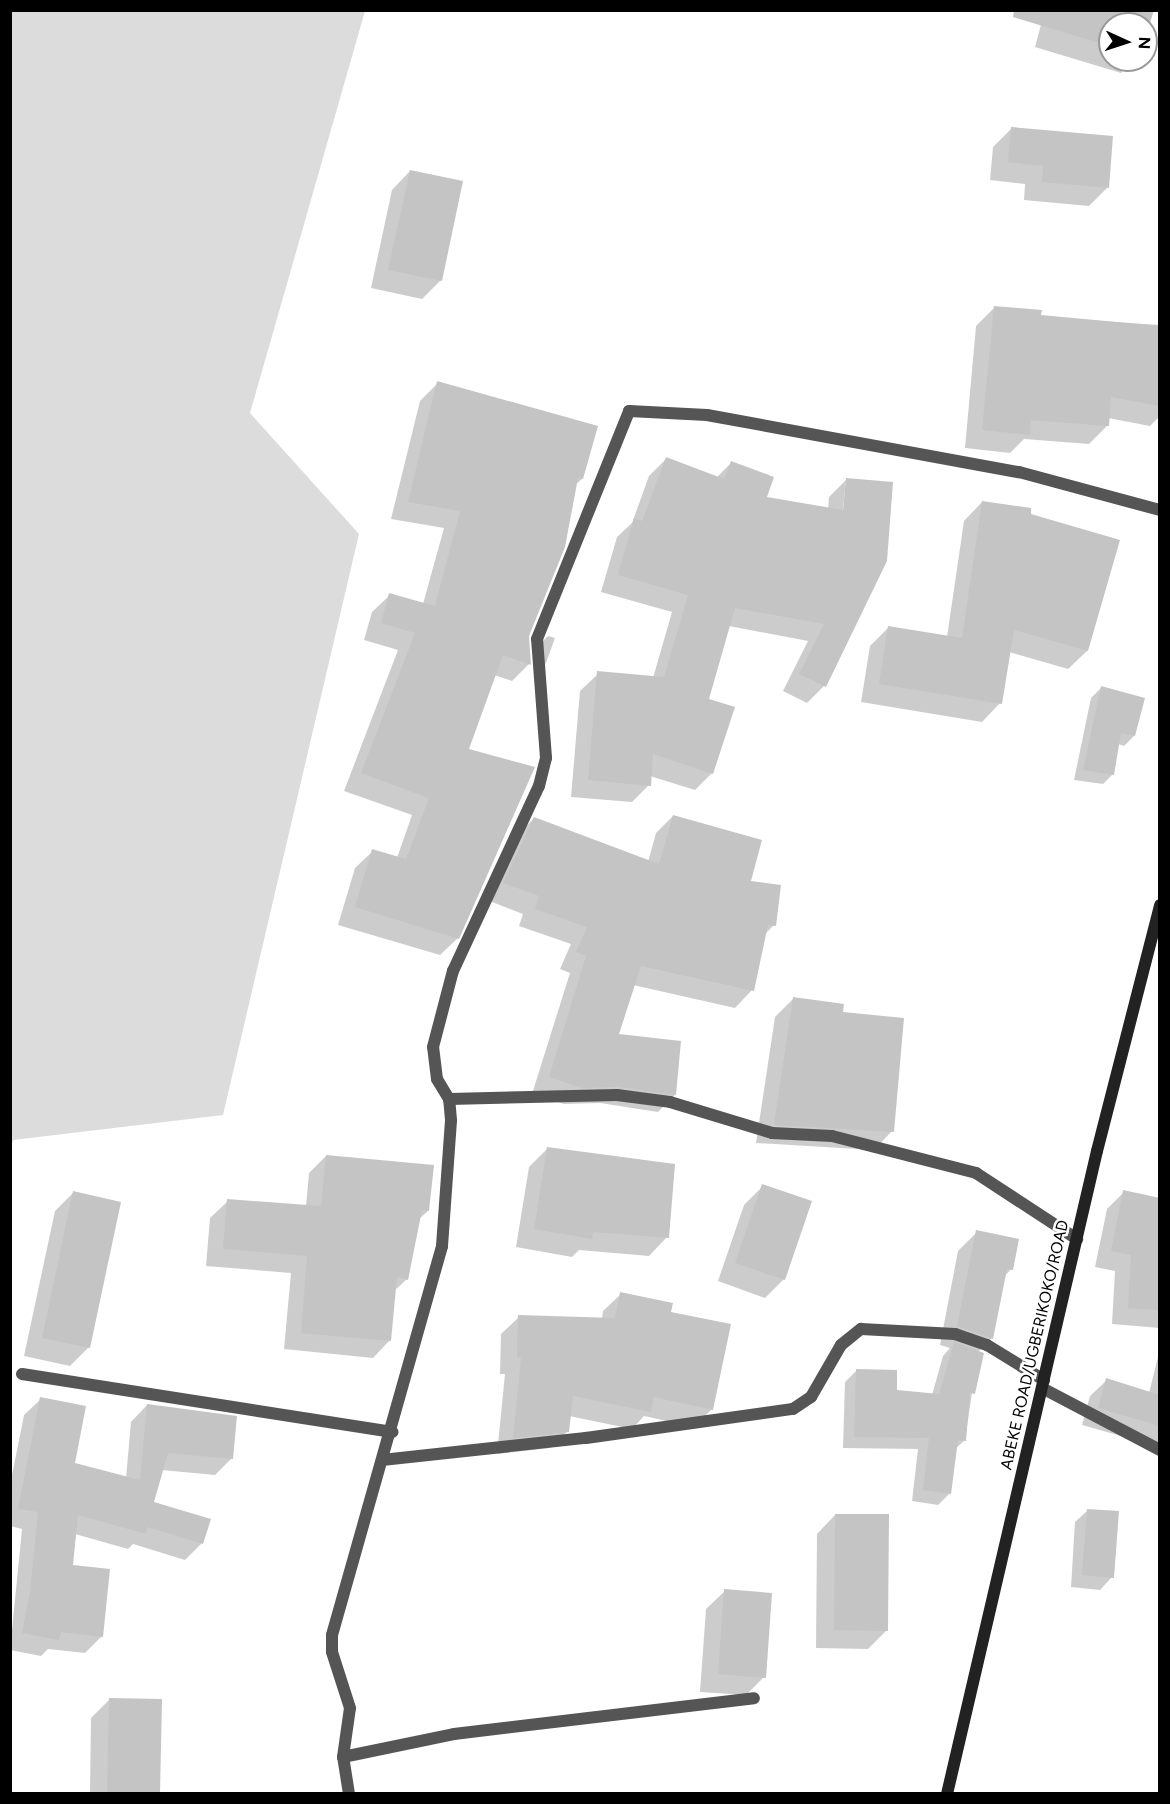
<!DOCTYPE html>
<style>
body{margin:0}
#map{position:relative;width:1170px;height:1804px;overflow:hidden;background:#fff;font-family:Figtree,sans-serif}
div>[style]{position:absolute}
.green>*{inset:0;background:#dcdcdc}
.shadow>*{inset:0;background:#0003}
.building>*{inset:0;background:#c4c4c4}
.street>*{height:12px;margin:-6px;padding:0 6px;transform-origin:6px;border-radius:6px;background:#555}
.secondary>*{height:12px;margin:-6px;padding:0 6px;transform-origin:6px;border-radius:6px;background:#222}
span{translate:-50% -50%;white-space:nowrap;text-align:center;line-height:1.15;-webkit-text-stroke:5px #fff;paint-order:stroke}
.street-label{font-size:16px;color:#000}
.frame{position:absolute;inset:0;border:12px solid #000;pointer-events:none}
.north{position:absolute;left:1098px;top:12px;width:60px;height:60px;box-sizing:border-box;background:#fff;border:2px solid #999;border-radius:50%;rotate:93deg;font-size:16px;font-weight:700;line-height:24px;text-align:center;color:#000}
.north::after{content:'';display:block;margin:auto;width:21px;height:27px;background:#000;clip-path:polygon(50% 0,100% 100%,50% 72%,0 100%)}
</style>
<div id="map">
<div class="green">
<div style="clip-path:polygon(11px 10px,365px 11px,250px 413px,359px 534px,223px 1115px,13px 1140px,11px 1147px)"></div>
</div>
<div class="shadow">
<div style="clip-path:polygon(1045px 10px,1152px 10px,1146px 31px,1146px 24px,1110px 24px,1110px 60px,1133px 60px,1121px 73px,1035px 47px)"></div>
<div style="clip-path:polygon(1011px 129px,1107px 188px,1089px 206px,1024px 200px,1025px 184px,990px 180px,993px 147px)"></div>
<div style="clip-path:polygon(410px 171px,441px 280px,422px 299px,371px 288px,392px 190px)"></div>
<div style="clip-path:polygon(995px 307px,1040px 317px,1160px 325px,1160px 416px,1150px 426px,1108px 418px,1107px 426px,1089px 444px,1024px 439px,1010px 453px,965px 448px,976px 326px)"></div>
<div style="clip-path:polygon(438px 383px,582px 479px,575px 485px,528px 636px,529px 664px,512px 681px,494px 675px,467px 750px,458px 938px,440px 955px,338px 925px,355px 868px,373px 851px,397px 858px,412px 815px,344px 791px,398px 650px,364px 640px,372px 612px,390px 595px,423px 604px,444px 528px,391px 519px,420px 401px)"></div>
<div style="clip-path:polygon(666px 459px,716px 478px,731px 463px,765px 498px,828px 509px,829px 497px,846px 480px,824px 686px,807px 703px,783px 691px,808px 641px,729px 626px,707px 700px,712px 773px,695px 790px,650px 776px,649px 785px,632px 802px,571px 797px,580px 691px,598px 674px,653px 678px,672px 612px,601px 592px,617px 537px,632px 523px,649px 476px)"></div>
<div style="clip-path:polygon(982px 502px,1118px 541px,1087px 651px,1068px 669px,1009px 652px,1000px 703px,982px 722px,861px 702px,870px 646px,888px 628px,947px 637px,964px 521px)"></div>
<div style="clip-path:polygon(548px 636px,555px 638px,546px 663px,535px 674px,536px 648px)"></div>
<div style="clip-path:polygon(1101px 688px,1134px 736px,1124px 746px,1118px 744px,1113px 774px,1103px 784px,1074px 780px,1091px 698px)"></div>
<div style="clip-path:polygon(673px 816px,749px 882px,774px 925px,764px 935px,752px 990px,735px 1008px,633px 985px,617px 1035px,675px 1095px,658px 1112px,600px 1103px,564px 1104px,532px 1094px,570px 973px,560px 969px,571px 944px,519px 926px,523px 914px,487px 900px,517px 836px,534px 818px,648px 862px,656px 833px)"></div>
<div style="clip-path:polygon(793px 999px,841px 1013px,892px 1131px,874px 1150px,756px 1143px,775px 1017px)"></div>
<div style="clip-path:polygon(548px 1148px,667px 1237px,649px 1256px,579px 1250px,572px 1257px,516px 1247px,529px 1167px)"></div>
<div style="clip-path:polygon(326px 1156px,428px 1211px,418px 1220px,407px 1279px,394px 1291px,390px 1340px,373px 1358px,284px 1349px,291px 1273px,206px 1266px,210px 1218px,228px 1201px,306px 1206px,309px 1173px)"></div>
<div style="clip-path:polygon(763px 1186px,784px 1279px,765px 1298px,718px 1281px,744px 1205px)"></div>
<div style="clip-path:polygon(1124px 1192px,1160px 1274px,1160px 1328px,1112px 1324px,1115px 1271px,1095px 1267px,1107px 1209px)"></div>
<div style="clip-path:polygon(73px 1193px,89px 1347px,70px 1366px,24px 1356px,55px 1211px)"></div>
<div style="clip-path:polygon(977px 1232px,1011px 1269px,1004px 1277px,992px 1338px,978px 1352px,965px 1440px,955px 1449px,950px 1493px,938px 1505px,912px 1501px,918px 1449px,843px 1448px,845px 1382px,856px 1371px,895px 1392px,932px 1395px,943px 1356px,950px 1348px,940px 1345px,958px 1251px)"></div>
<div style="clip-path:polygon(621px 1294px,670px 1313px,712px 1409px,694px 1427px,644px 1416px,632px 1429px,569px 1416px,568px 1431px,550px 1448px,497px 1454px,505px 1374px,500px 1374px,501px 1334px,519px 1317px,602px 1319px,603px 1311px)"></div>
<div style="clip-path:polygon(1160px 1349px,1160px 1447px,1082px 1425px,1090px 1396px,1107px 1380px,1149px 1393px)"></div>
<div style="clip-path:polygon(41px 1399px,74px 1464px,126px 1478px,131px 1422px,147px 1405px,232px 1458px,215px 1475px,162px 1470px,153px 1503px,202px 1543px,185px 1560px,133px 1544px,128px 1549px,75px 1534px,72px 1567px,102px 1636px,85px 1653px,48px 1649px,41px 1656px,10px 1650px,22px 1529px,10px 1526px,10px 1485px,24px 1415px)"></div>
<div style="clip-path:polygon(1088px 1510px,1112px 1577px,1100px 1590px,1071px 1587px,1075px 1522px)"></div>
<div style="clip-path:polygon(835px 1515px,886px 1631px,868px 1649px,816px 1648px,817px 1534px)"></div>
<div style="clip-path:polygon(725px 1591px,764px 1677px,746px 1695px,700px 1692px,706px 1609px)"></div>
<div style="clip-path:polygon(110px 1699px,159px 1794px,90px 1794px,91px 1718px)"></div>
</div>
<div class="building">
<div style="clip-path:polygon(1014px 10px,1154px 10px,1146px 36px,1146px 24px,1110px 24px,1110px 46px,1013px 17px)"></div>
<div style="clip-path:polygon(1011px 127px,1113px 136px,1109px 188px,1042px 182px,1043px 166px,1008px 162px)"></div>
<div style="clip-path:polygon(410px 170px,463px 181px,442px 281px,388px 270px)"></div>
<div style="clip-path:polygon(994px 306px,1042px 310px,1041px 315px,1160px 326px,1160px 406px,1111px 397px,1109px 426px,1031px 420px,1030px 435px,982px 430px)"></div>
<div style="clip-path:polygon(437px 381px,598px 426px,583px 479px,578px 478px,565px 547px,529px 636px,531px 665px,503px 655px,469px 749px,535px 767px,459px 939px,355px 907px,372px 849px,406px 859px,429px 798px,361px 773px,415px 633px,381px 623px,389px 593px,435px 606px,460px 511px,408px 502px)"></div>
<div style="clip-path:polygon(666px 457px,724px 479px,731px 461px,774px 477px,767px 497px,843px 510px,846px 478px,893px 482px,887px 561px,826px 687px,799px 674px,824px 624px,735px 608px,709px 699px,735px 707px,713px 774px,653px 754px,651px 786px,588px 780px,597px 671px,664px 677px,688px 595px,618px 575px,634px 518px,642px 521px)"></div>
<div style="clip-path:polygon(982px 501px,1031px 508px,1031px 514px,1120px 540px,1088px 651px,1014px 630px,1002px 704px,879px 684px,888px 626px,962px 638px)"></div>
<div style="clip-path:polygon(1101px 686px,1145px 698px,1135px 736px,1121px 733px,1114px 775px,1083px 770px)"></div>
<div style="clip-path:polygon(673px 815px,762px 840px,751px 881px,781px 885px,776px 926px,768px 925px,754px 991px,641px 966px,619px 1034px,681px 1041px,676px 1095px,618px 1087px,582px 1088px,549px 1077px,586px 956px,576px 952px,587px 927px,535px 909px,539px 896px,503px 883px,534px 817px,659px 864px)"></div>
<div style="clip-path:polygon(793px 997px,844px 1004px,843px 1012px,904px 1018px,894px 1132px,774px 1125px)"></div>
<div style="clip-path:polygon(547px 1147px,675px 1164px,669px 1238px,593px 1232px,592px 1239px,534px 1229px)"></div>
<div style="clip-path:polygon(326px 1155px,434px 1165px,429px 1211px,422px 1210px,408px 1280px,397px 1277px,391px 1341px,301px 1333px,307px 1256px,223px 1249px,227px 1199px,321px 1206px)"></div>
<div style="clip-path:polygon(762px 1184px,812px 1201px,785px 1280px,735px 1263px)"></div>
<div style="clip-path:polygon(1123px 1190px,1160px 1198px,1160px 1310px,1128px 1308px,1131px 1255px,1111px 1251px)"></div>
<div style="clip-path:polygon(73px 1191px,121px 1202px,90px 1348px,42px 1338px)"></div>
<div style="clip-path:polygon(976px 1230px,1019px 1239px,1013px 1270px,1007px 1269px,993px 1339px,957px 1326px)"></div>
<div style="clip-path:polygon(620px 1292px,673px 1303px,671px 1312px,731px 1324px,713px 1410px,654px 1397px,651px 1412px,573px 1396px,569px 1432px,513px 1438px,521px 1358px,517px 1357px,518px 1315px,615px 1318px)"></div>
<div style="clip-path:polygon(954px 1342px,984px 1353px,975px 1394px,970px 1393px,966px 1441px,958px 1440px,951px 1494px,923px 1490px,929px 1438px,854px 1437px,856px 1369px,897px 1370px,897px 1390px,939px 1394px)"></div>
<div style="clip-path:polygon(1106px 1378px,1160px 1395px,1160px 1426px,1098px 1408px)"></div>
<div style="clip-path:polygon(40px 1397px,86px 1406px,75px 1463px,140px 1480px,147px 1404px,237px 1416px,233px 1459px,168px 1453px,154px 1502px,211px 1519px,203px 1544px,147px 1527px,146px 1534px,78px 1515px,73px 1565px,110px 1569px,103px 1637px,61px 1632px,59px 1640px,22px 1633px,30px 1592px,38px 1512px,18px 1509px)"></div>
<div style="clip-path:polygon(1087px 1509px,1119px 1511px,1114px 1578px,1082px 1575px)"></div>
<div style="clip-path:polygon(835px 1514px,889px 1514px,888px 1631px,834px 1630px)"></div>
<div style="clip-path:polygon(724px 1589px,772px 1593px,766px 1678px,718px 1674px)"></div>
<div style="clip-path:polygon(109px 1698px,162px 1699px,160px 1794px,107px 1794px)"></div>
</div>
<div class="street">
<div style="left:449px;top:1099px;width:23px;rotate:-121deg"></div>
<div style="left:437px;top:1079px;width:32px;rotate:-97deg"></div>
<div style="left:433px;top:1047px;width:79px;rotate:-75.3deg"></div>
<div style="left:453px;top:971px;width:204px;rotate:-65.1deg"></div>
<div style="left:539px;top:786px;width:29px;rotate:-76deg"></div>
<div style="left:546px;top:758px;width:119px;rotate:-94.3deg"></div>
<div style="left:537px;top:639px;width:246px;rotate:-68deg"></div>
<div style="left:629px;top:411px;width:78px;rotate:2.9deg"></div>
<div style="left:707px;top:415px;width:317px;rotate:10.4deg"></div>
<div style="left:1019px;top:472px;width:146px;rotate:15.1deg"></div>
<div style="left:22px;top:1374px;width:375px;rotate:8.9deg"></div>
<div style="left:1042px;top:1388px;width:133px;rotate:27.7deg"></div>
<div style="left:382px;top:1460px;width:205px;rotate:-6.2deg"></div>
<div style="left:586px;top:1438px;width:209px;rotate:-8deg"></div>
<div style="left:793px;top:1409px;width:22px;rotate:-34deg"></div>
<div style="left:811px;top:1397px;width:60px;rotate:-60deg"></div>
<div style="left:841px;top:1345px;width:26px;rotate:-39deg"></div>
<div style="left:861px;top:1329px;width:94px;rotate:3deg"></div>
<div style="left:955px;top:1334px;width:34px;rotate:19deg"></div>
<div style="left:987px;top:1345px;width:67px;rotate:31.6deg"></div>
<div style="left:343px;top:1757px;width:113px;rotate:-11.7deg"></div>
<div style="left:454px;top:1734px;width:302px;rotate:-6.8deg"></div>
<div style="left:349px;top:1794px;width:37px;rotate:-99deg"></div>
<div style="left:343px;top:1757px;width:49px;rotate:-81.9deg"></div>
<div style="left:350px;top:1708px;width:59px;rotate:-107.8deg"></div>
<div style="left:332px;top:1652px;width:17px;rotate:-90deg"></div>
<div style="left:332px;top:1635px;width:404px;rotate:-74.2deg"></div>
<div style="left:442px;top:1246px;width:126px;rotate:-85.9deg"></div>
<div style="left:451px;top:1120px;width:21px;rotate:-95deg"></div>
<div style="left:449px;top:1099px;width:168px;rotate:-1.4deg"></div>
<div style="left:617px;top:1095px;width:53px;rotate:7.5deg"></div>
<div style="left:670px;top:1102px;width:107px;rotate:16.9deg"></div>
<div style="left:772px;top:1133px;width:60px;rotate:2.9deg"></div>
<div style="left:832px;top:1136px;width:149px;rotate:14.4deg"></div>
<div style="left:976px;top:1173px;width:121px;rotate:33.2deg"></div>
</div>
<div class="secondary">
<div style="left:947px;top:1794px;width:660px;rotate:-76.87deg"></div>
<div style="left:1097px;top:1151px;width:254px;rotate:-75.6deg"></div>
</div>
<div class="street-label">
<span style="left:1035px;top:1345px;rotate:-77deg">ABEKE ROAD/UGBERIKOKO/ROAD</span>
</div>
<div class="frame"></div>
<div class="north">N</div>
</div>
